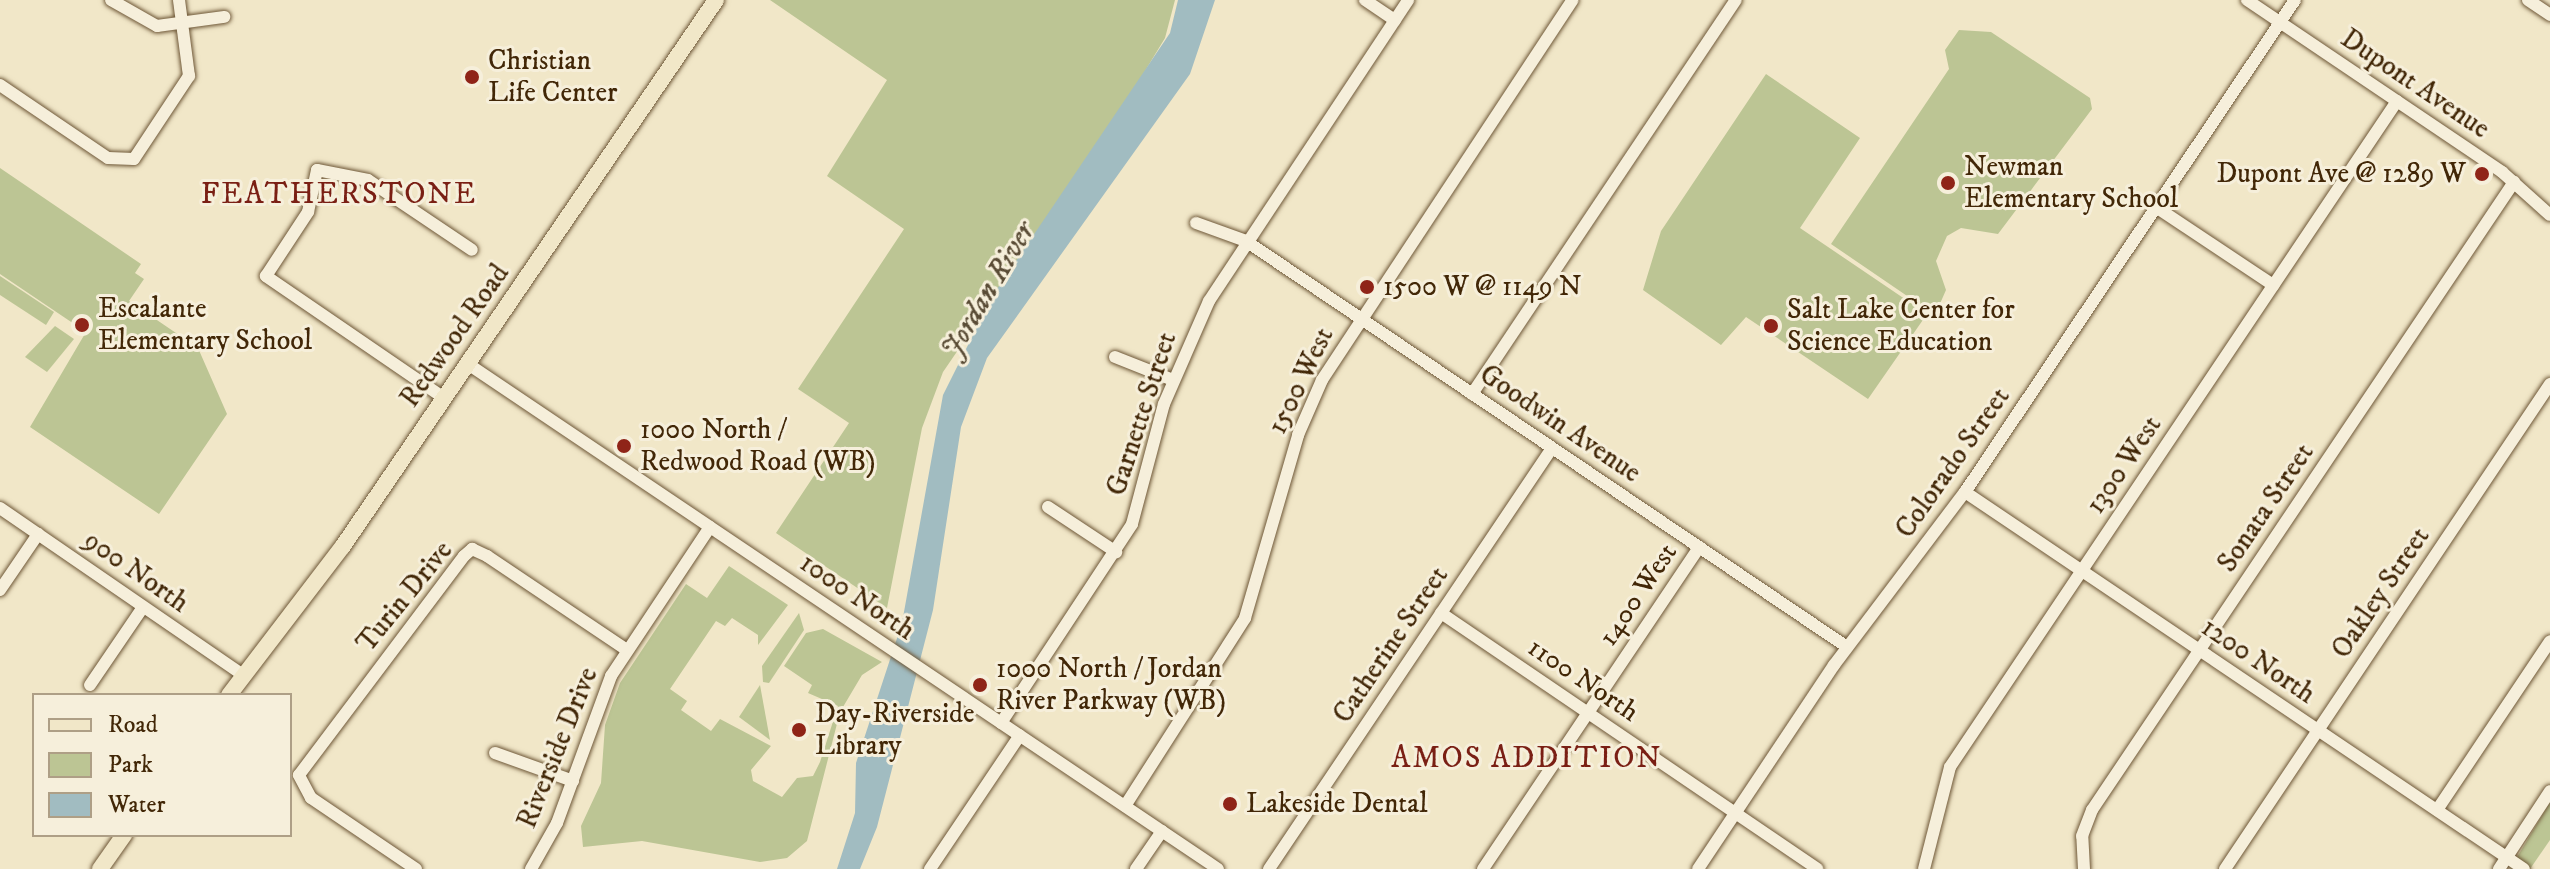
<!DOCTYPE html>
<style>
body{margin:0}
#map{position:relative;width:2550px;height:869px;overflow:hidden;background:#f1e7c8;font-family:"IM FELL DW Pica",serif}
div>[style]{position:absolute}
.green>*{inset:0;background:#bcc594}
.water>*{inset:0;background:#a1bcc1}
.roads{filter:drop-shadow(0 0 2px #6e5737) drop-shadow(0 0 2px #6e5737)}
.minor>*{height:12px;margin:-6px;padding:0 6px;transform-origin:6px;border-radius:6px;background:#f6efdb}
.major>*{height:16px;margin:-8px;padding:0 8px;transform-origin:8px;border-radius:8px;background:#f1e7c8}
.dots>*{width:22px;height:22px;translate:-50% -50%;box-sizing:border-box;border:4px solid #f6efdb;border-radius:50%}
span{translate:-50% -50%;white-space:nowrap;text-align:center;line-height:1.15;-webkit-text-stroke:6px #f6efdb;paint-order:stroke}
.poi-label{font-size:28px;color:#422707}
.left{translate:0 -50%;text-align:left}
.right{translate:-100% -50%;text-align:right}
.street-label{font-size:28px;color:#422707}
.neighbourhood-label{font-size:30px;color:#7a1f14;letter-spacing:2px}
.water-label{font-size:30px;color:#5a4c36;font-style:italic}
.legend{position:absolute;left:32px;top:693px;width:260px;height:144px;box-sizing:border-box;background:#f6efdb;border:2px solid #ae9f86;margin:0;padding:10px 14px;list-style:none;font-size:24px;color:#422707}
.legend li{display:flex;align-items:center;gap:16px;height:40px}
.legend b{width:40px;border:2px solid #ae9f86}
</style>
<div id="map">
<div class="green">
<div style="clip-path:polygon(770px 0,1175px 0,1165px 38px,1111px 127px,943px 372px,922px 428px,887px 608px,776px 533px,849px 423px,798px 389px,904px 229px,827px 176px,887px 80px)"></div>
<div style="clip-path:polygon(1959px 30px,1991px 32px,2090px 98px,2092px 109px,1998px 234px,1961px 228px,1947px 236px,1936px 261px,1946px 290px,1935px 315px,1831px 244px,1949px 69px,1945px 50px)"></div>
<div style="clip-path:polygon(1766px 74px,1860px 138px,1800px 228px,1927px 314px,1868px 399px,1746px 317px,1721px 345px,1643px 290px,1661px 231px)"></div>
<div style="clip-path:polygon(0 168px,141px 264px,135px 273px,144px 279px,129px 301px,198px 348px,227px 414px,159px 514px,30px 427px,86px 332px,0 274px)"></div>
<div style="clip-path:polygon(0 276px,54px 312px,46px 325px,0 295px)"></div>
<div style="clip-path:polygon(55px 326px,74px 339px,47px 372px,25px 357px)"></div>
<div style="clip-path:polygon(729px 566px,788px 605px,758px 645px,758px 635px,732px 618px,725px 626px,716px 621px,670px 689px,687px 701px,681px 710px,711px 731px,720px 719px,771px 746px,751px 770px,753px 781px,782px 797px,797px 778px,813px 776px,820px 762px,838px 706px,808px 693px,812px 685px,784px 666px,806px 633px,823px 629px,882px 662px,862px 675px,840px 712px,807px 841px,787px 858px,760px 862px,642px 841px,583px 847px,581px 826px,601px 783px,605px 725px,620px 683px,686px 584px,707px 598px)"></div>
<div style="clip-path:polygon(799px 613px,804px 630px,769px 683px,763px 682px,762px 666px)"></div>
<div style="clip-path:polygon(760px 685px,770px 740px,739px 717px)"></div>
<div style="clip-path:polygon(2550px 802px,2550px 840px,2530px 869px,2510px 869px)"></div>
</div>
<div class="water">
<div style="clip-path:polygon(1178px 0,1215px 0,1190px 74px,987px 358px,961px 427px,933px 610px,877px 827px,860px 869px,837px 869px,855px 813px,856px 763px,902px 623px,943px 395px,993px 295px,1170px 33px)"></div>
</div>
<div class="roads">
<div class="minor">
<div style="left:111px;top:0;width:53px;rotate:29.5deg"></div>
<div style="left:157px;top:26px;width:68px;rotate:-7.7deg"></div>
<div style="left:1365px;top:0;width:36px;rotate:34deg"></div>
<div style="left:2247px;top:0;width:308px;rotate:34deg"></div>
<div style="left:2502px;top:172px;width:64px;rotate:41.9deg"></div>
<div style="left:2528px;top:0;width:27px;rotate:34deg"></div>
<div style="left:0;top:85px;width:130px;rotate:34.1deg"></div>
<div style="left:108px;top:158px;width:26px;rotate:2deg"></div>
<div style="left:134px;top:159px;width:100px;rotate:-56.5deg"></div>
<div style="left:189px;top:76px;width:77px;rotate:-97.5deg"></div>
<div style="left:2156px;top:207px;width:141px;rotate:33.7deg"></div>
<div style="left:1196px;top:223px;width:53px;rotate:19.8deg"></div>
<div style="left:1246px;top:241px;width:725px;rotate:34.04deg"></div>
<div style="left:1115px;top:357px;width:62px;rotate:21.6deg"></div>
<div style="left:468px;top:364px;width:904px;rotate:33.95deg"></div>
<div style="left:1472px;top:394px;width:474px;rotate:-56.2deg"></div>
<div style="left:444px;top:398px;width:216px;rotate:-145.6deg"></div>
<div style="left:266px;top:276px;width:77px;rotate:-56.7deg"></div>
<div style="left:308px;top:212px;width:43px;rotate:-77.9deg"></div>
<div style="left:317px;top:170px;width:52px;rotate:11.1deg"></div>
<div style="left:368px;top:180px;width:125px;rotate:33.9deg"></div>
<div style="left:1965px;top:492px;width:674px;rotate:34deg"></div>
<div style="left:1048px;top:507px;width:82px;rotate:33.5deg"></div>
<div style="left:0;top:508px;width:296px;rotate:34.5deg"></div>
<div style="left:0;top:590px;width:68px;rotate:-55.8deg"></div>
<div style="left:1441px;top:613px;width:455px;rotate:34.2deg"></div>
<div style="left:90px;top:685px;width:94px;rotate:-55.8deg"></div>
<div style="left:1001px;top:723px;width:238px;rotate:-56.6deg"></div>
<div style="left:1132px;top:524px;width:124px;rotate:-75.1deg"></div>
<div style="left:1164px;top:404px;width:112px;rotate:-66.4deg"></div>
<div style="left:1209px;top:301px;width:361px;rotate:-56.5deg"></div>
<div style="left:495px;top:753px;width:83px;rotate:19.7deg"></div>
<div style="left:1125px;top:806px;width:223px;rotate:-57.4deg"></div>
<div style="left:1245px;top:618px;width:191px;rotate:-73.8deg"></div>
<div style="left:1298px;top:435px;width:60px;rotate:-66.4deg"></div>
<div style="left:1322px;top:380px;width:455px;rotate:-56.6deg"></div>
<div style="left:2437px;top:810px;width:203px;rotate:-56.2deg"></div>
<div style="left:416px;top:869px;width:127px;rotate:-145.9deg"></div>
<div style="left:311px;top:798px;width:26px;rotate:-118deg"></div>
<div style="left:299px;top:775px;width:274px;rotate:-53deg"></div>
<div style="left:464px;top:556px;width:11px;rotate:-41deg"></div>
<div style="left:472px;top:549px;width:17px;rotate:25deg"></div>
<div style="left:487px;top:556px;width:169px;rotate:33.9deg"></div>
<div style="left:531px;top:869px;width:53px;rotate:-60.5deg"></div>
<div style="left:557px;top:823px;width:157px;rotate:-69.8deg"></div>
<div style="left:611px;top:676px;width:179px;rotate:-56.4deg"></div>
<div style="left:930px;top:869px;width:161px;rotate:-56.1deg"></div>
<div style="left:1136px;top:869px;width:46px;rotate:-55.6deg"></div>
<div style="left:1269px;top:869px;width:507px;rotate:-56.09deg"></div>
<div style="left:1483px;top:869px;width:388px;rotate:-56.1deg"></div>
<div style="left:1698px;top:869px;width:245px;rotate:-56.3deg"></div>
<div style="left:1834px;top:665px;width:217px;rotate:-52.9deg"></div>
<div style="left:1965px;top:492px;width:592px;rotate:-56.15deg"></div>
<div style="left:1924px;top:869px;width:105px;rotate:-75.7deg"></div>
<div style="left:1950px;top:767px;width:802px;rotate:-56.13deg"></div>
<div style="left:2084px;top:869px;width:33px;rotate:-93deg"></div>
<div style="left:2082px;top:836px;width:28px;rotate:-69deg"></div>
<div style="left:2092px;top:810px;width:757px;rotate:-56.1deg"></div>
<div style="left:2225px;top:869px;width:584px;rotate:-56.17deg"></div>
<div style="left:2499px;top:869px;width:93px;rotate:-56.8deg"></div>
</div>
<div class="major">
<div style="left:229px;top:695px;width:188px;rotate:-52.6deg"></div>
<div style="left:343px;top:546px;width:661px;rotate:-55.66deg"></div>
<div style="left:100px;top:869px;width:42px;rotate:-54.8deg"></div>
</div>
</div>
<div class="dots">
<div style="left:472px;top:77px;background:#8f2418"></div>
<div style="left:2482px;top:174px;background:#8f2418"></div>
<div style="left:1948px;top:183px;background:#8f2418"></div>
<div style="left:1367px;top:287px;background:#8f2418"></div>
<div style="left:82px;top:325px;background:#8f2418"></div>
<div style="left:1771px;top:326px;background:#8f2418"></div>
<div style="left:624px;top:446px;background:#8f2418"></div>
<div style="left:980px;top:685px;background:#8f2418"></div>
<div style="left:799px;top:730px;background:#8f2418"></div>
<div style="left:1230px;top:804px;background:#8f2418"></div>
</div>
<div class="poi-label">
<span class="left" style="left:488px;top:77px">Christian<br>Life Center</span>
<span class="left" style="left:1964px;top:183px">Newman<br>Elementary School</span>
<span class="right" style="left:2466px;top:174px">Dupont Ave @ 1289 W</span>
<span class="left" style="left:1383px;top:287px">1500 W @ 1149 N</span>
<span class="left" style="left:98px;top:325px">Escalante<br>Elementary School</span>
<span class="left" style="left:1787px;top:326px">Salt Lake Center for<br>Science Education</span>
<span class="left" style="left:640px;top:446px">1000 North /<br>Redwood Road (WB)</span>
<span class="left" style="left:996px;top:685px">1000 North / Jordan<br>River Parkway (WB)</span>
<span class="left" style="left:815px;top:730px">Day-Riverside<br>Library</span>
<span class="left" style="left:1246px;top:804px">Lakeside Dental</span>
</div>
<div class="street-label">
<span style="left:2415px;top:84px;rotate:34deg">Dupont Avenue</span>
<span style="left:455px;top:336px;rotate:-55deg">Redwood Road</span>
<span style="left:1301px;top:381px;rotate:-64deg">1500 West</span>
<span style="left:1142px;top:414px;rotate:-72deg">Garnette Street</span>
<span style="left:1560px;top:424px;rotate:34deg">Goodwin Avenue</span>
<span style="left:1953px;top:463px;rotate:-55deg">Colorado Street</span>
<span style="left:2124px;top:465px;rotate:-56deg">1300 West</span>
<span style="left:2266px;top:508px;rotate:-56deg">Sonata Street</span>
<span style="left:136px;top:572px;rotate:35deg">900 North</span>
<span style="left:2381px;top:593px;rotate:-56deg">Oakley Street</span>
<span style="left:1638px;top:595px;rotate:-56deg">1400 West</span>
<span style="left:405px;top:597px;rotate:-51deg">Turin Drive</span>
<span style="left:857px;top:597px;rotate:34deg">1000 North</span>
<span style="left:1391px;top:645px;rotate:-56deg">Catherine Street</span>
<span style="left:2258px;top:661px;rotate:34deg">1200 North</span>
<span style="left:1583px;top:680px;rotate:34deg">1100 North</span>
<span style="left:558px;top:748px;rotate:-68deg">Riverside Drive</span>
</div>
<div class="neighbourhood-label">
<span style="left:339px;top:195px">FEATHERSTONE</span>
<span style="left:1527px;top:759px">AMOS ADDITION</span>
</div>
<div class="water-label">
<span style="left:989px;top:291px;rotate:-59deg">Jordan River</span>
</div>
<ul class="legend">
<li><b style="height:10px;background:#f1e7c8"></b>Road</li>
<li><b style="height:22px;background:#bcc594"></b>Park</li>
<li><b style="height:22px;background:#a1bcc1"></b>Water</li>
</ul>
</div>
